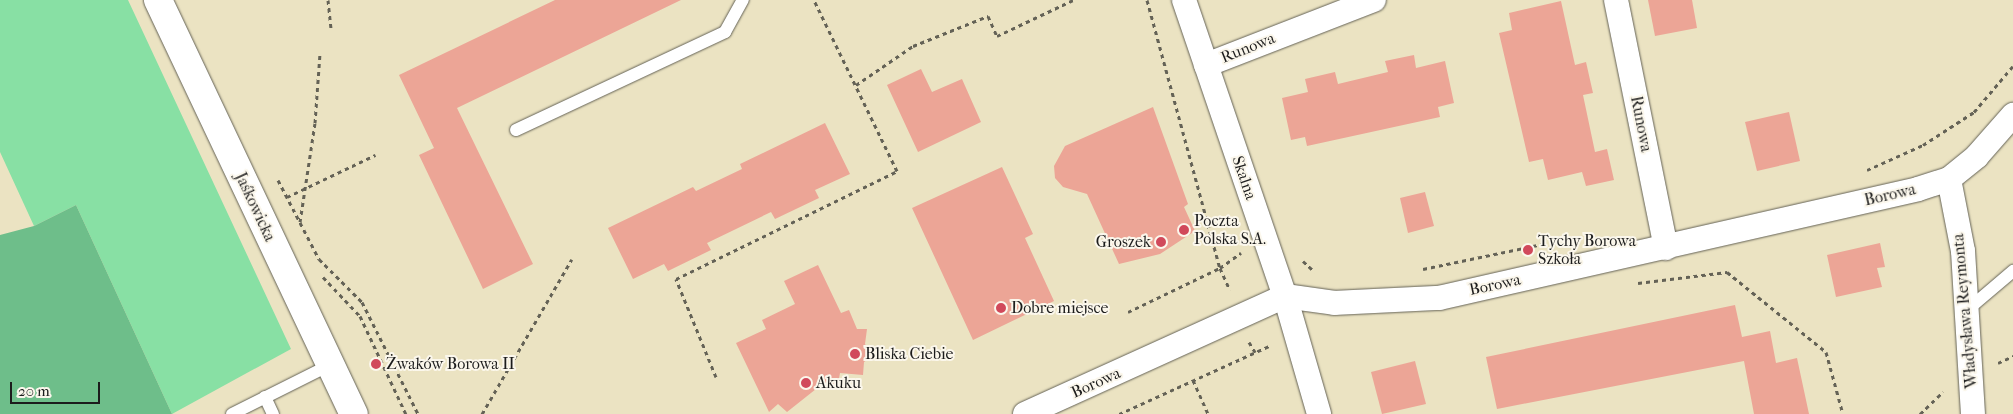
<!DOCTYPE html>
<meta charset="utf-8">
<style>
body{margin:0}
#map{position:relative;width:2013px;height:414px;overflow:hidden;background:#ebe3c2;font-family:"IM FELL French Canon",serif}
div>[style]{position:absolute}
.green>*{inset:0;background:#88e0a4}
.forest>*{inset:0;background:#6ebe8a}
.building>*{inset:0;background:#eca596}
.path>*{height:3px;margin-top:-1.5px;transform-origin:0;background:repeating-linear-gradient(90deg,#646256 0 4px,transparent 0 8px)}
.roads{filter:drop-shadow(0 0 1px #646256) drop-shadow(0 0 1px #646256)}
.service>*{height:12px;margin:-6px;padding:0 6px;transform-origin:6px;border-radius:6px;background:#fff}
.minor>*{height:24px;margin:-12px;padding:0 12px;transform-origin:12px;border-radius:12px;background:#fff}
.tertiary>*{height:28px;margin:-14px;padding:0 14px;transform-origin:14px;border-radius:14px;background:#fff}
.dots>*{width:14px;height:14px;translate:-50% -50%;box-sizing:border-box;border:2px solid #fbf7ec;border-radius:50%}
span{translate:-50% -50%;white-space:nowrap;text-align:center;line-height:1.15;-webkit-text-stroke:4px #fbf7ec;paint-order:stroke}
.street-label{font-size:16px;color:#1c1c1c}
.poi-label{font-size:16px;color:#1c1c1c}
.left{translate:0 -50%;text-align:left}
.right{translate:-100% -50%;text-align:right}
.scale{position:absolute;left:10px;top:382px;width:90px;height:22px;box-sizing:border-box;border:2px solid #1c1c1c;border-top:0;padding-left:6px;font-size:15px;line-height:18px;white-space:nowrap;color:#1c1c1c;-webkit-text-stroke:4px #fbf7ec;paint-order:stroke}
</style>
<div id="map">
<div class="green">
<div style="clip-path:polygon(0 0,128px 0,291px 349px,172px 414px,76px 205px,34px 226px,0 152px)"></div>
</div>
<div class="forest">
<div style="clip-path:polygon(76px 205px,172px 414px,0 414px,0 235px,34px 226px)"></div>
</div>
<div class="building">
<div style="clip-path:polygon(555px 0,681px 0,457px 108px,533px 264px,483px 289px,419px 155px,434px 148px,399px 75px)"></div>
<div style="clip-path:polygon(1648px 0,1692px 0,1697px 28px,1655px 36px)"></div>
<div style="clip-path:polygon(1561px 1px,1575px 65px,1586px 62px,1593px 93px,1583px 95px,1595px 152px,1607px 149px,1614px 180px,1586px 186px,1582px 172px,1548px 180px,1543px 159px,1529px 162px,1499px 33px,1512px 30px,1509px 13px)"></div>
<div style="clip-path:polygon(1414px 55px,1416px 68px,1445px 61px,1454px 103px,1438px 107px,1440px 117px,1307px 146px,1305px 137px,1291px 140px,1282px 98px,1308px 92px,1305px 79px,1335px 72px,1338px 84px,1388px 72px,1385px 61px)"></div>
<div style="clip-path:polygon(921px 69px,932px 92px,962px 79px,981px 122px,918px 152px,887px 85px)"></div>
<div style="clip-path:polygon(1153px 107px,1188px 204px,1184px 207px,1195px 231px,1160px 254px,1119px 264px,1087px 194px,1063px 187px,1055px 178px,1054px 166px,1065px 146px)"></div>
<div style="clip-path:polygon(1789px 112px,1800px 161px,1757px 171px,1745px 122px)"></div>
<div style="clip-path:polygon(825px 123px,850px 174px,815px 190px,819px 198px,775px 219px,771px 212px,707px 243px,711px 250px,668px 271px,664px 264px,633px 279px,608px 228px,693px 187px,696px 191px,742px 169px,740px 164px)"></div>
<div style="clip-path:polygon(1002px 167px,1033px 234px,1025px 238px,1054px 301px,973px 340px,912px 208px)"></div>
<div style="clip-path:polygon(1425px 192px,1434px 226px,1408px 233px,1400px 198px)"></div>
<div style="clip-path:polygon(1880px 243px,1885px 267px,1877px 268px,1882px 287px,1836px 297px,1827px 255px)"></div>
<div style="clip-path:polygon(818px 265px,841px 313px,849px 310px,857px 329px,867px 329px,865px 344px,873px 356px,864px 362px,863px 375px,840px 373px,838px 384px,816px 389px,787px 412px,778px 404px,769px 412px,736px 343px,766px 329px,762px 320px,795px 304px,784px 281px)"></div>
<div style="clip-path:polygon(1735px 305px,1742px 337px,1770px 331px,1776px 363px,1797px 358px,1809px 414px,1754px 414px,1744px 361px,1497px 409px,1486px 357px)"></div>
<div style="clip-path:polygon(1415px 361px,1426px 404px,1382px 414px,1371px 372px)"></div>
</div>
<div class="path">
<div style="left:328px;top:0;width:29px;rotate:84deg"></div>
<div style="left:1147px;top:0;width:278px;rotate:74.8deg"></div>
<div style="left:1220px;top:268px;width:26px;rotate:-36deg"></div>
<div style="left:856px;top:85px;width:69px;rotate:-34.4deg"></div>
<div style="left:913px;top:46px;width:81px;rotate:-21.8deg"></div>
<div style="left:988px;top:16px;width:22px;rotate:66deg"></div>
<div style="left:997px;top:36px;width:84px;rotate:-25.3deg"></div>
<div style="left:1867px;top:170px;width:61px;rotate:-24.1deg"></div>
<div style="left:1923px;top:145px;width:61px;rotate:-32.9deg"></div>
<div style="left:1974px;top:112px;width:60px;rotate:-49.7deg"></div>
<div style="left:278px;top:180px;width:89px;rotate:62.6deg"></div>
<div style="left:319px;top:259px;width:61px;rotate:45deg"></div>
<div style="left:362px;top:302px;width:125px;rotate:63.4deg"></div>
<div style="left:287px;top:197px;width:98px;rotate:-25.5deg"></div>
<div style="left:300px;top:222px;width:100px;rotate:-81.4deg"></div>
<div style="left:315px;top:123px;width:70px;rotate:-85.9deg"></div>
<div style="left:1303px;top:261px;width:16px;rotate:43deg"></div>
<div style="left:1423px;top:269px;width:127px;rotate:-11.8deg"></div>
<div style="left:323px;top:277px;width:54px;rotate:46.5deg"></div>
<div style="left:360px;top:316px;width:108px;rotate:64.9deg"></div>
<div style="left:1638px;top:283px;width:90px;rotate:-7deg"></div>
<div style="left:1727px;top:272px;width:127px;rotate:38.9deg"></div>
<div style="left:1826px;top:352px;width:64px;rotate:74.7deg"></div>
<div style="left:1128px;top:312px;width:102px;rotate:-25.6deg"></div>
<div style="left:1220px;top:268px;width:24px;rotate:66deg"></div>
<div style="left:1249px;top:342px;width:12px;rotate:59deg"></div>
<div style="left:1998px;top:363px;width:17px;rotate:-25deg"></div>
<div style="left:716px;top:377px;width:106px;rotate:-112.2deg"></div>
<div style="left:676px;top:279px;width:246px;rotate:-26deg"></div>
<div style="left:897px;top:171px;width:190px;rotate:-115.9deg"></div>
<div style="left:1193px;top:380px;width:37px;rotate:66deg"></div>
<div style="left:482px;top:414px;width:179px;rotate:-59.9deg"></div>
<div style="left:1119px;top:414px;width:167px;rotate:-24.4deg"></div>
<div style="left:1920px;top:414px;width:32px;rotate:-44deg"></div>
</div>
<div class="roads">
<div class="service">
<div style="left:516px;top:130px;width:231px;rotate:-25.1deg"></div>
<div style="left:725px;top:32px;width:37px;rotate:-61deg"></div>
<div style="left:1966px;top:311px;width:62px;rotate:-40.4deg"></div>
<div style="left:265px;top:397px;width:19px;rotate:65deg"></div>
<div style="left:232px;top:414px;width:110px;rotate:-26.6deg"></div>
</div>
<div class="minor">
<div style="left:1184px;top:0;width:313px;rotate:71.2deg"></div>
<div style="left:1285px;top:296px;width:123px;rotate:73.9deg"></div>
<div style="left:1616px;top:0;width:253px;rotate:78.6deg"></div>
<div style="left:1206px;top:65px;width:180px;rotate:-21.2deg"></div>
<div style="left:1949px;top:179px;width:73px;rotate:79deg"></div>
<div style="left:1963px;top:251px;width:163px;rotate:86.5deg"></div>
<div style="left:1025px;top:414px;width:286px;rotate:-24.4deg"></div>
<div style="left:1285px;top:296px;width:50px;rotate:8deg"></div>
<div style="left:1335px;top:303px;width:104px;rotate:-2.8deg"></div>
<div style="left:1439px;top:298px;width:491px;rotate:-12.8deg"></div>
<div style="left:1918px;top:189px;width:33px;rotate:-18deg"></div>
<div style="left:1949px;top:179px;width:36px;rotate:-39deg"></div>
<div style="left:1977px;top:156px;width:55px;rotate:-48.7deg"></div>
</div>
<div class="tertiary">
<div style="left:158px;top:0;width:458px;rotate:64.7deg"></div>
</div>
</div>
<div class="dots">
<div style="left:1184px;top:230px;background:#d1495b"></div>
<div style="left:1161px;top:242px;background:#d1495b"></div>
<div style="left:1528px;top:250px;background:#d1495b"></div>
<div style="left:1001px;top:308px;background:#d1495b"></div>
<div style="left:855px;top:354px;background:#d1495b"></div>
<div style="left:376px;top:364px;background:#d1495b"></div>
<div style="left:806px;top:383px;background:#d1495b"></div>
</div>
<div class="street-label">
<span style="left:1248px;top:48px;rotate:-22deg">Runowa</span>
<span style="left:1641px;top:124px;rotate:79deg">Runowa</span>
<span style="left:1244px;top:178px;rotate:71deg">Skalna</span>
<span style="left:1890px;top:195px;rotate:-13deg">Borowa</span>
<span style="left:255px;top:207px;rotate:65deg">Jaśkowicka</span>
<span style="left:1495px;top:285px;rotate:-12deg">Borowa</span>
<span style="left:1965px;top:311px;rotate:-95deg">Władysława Reymonta</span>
<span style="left:1096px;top:383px;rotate:-24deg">Borowa</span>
</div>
<div class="poi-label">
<span class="left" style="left:1194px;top:230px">Poczta<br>Polska S.A.</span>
<span class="left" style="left:1538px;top:250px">Tychy Borowa<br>Szkoła</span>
<span class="right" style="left:1151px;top:242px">Groszek</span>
<span class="left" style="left:1011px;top:308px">Dobre miejsce</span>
<span class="left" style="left:865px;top:354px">Bliska Ciebie</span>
<span class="left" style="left:386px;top:364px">Żwaków Borowa II</span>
<span class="left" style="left:816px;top:383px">Akuku</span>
</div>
<div class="scale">20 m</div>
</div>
